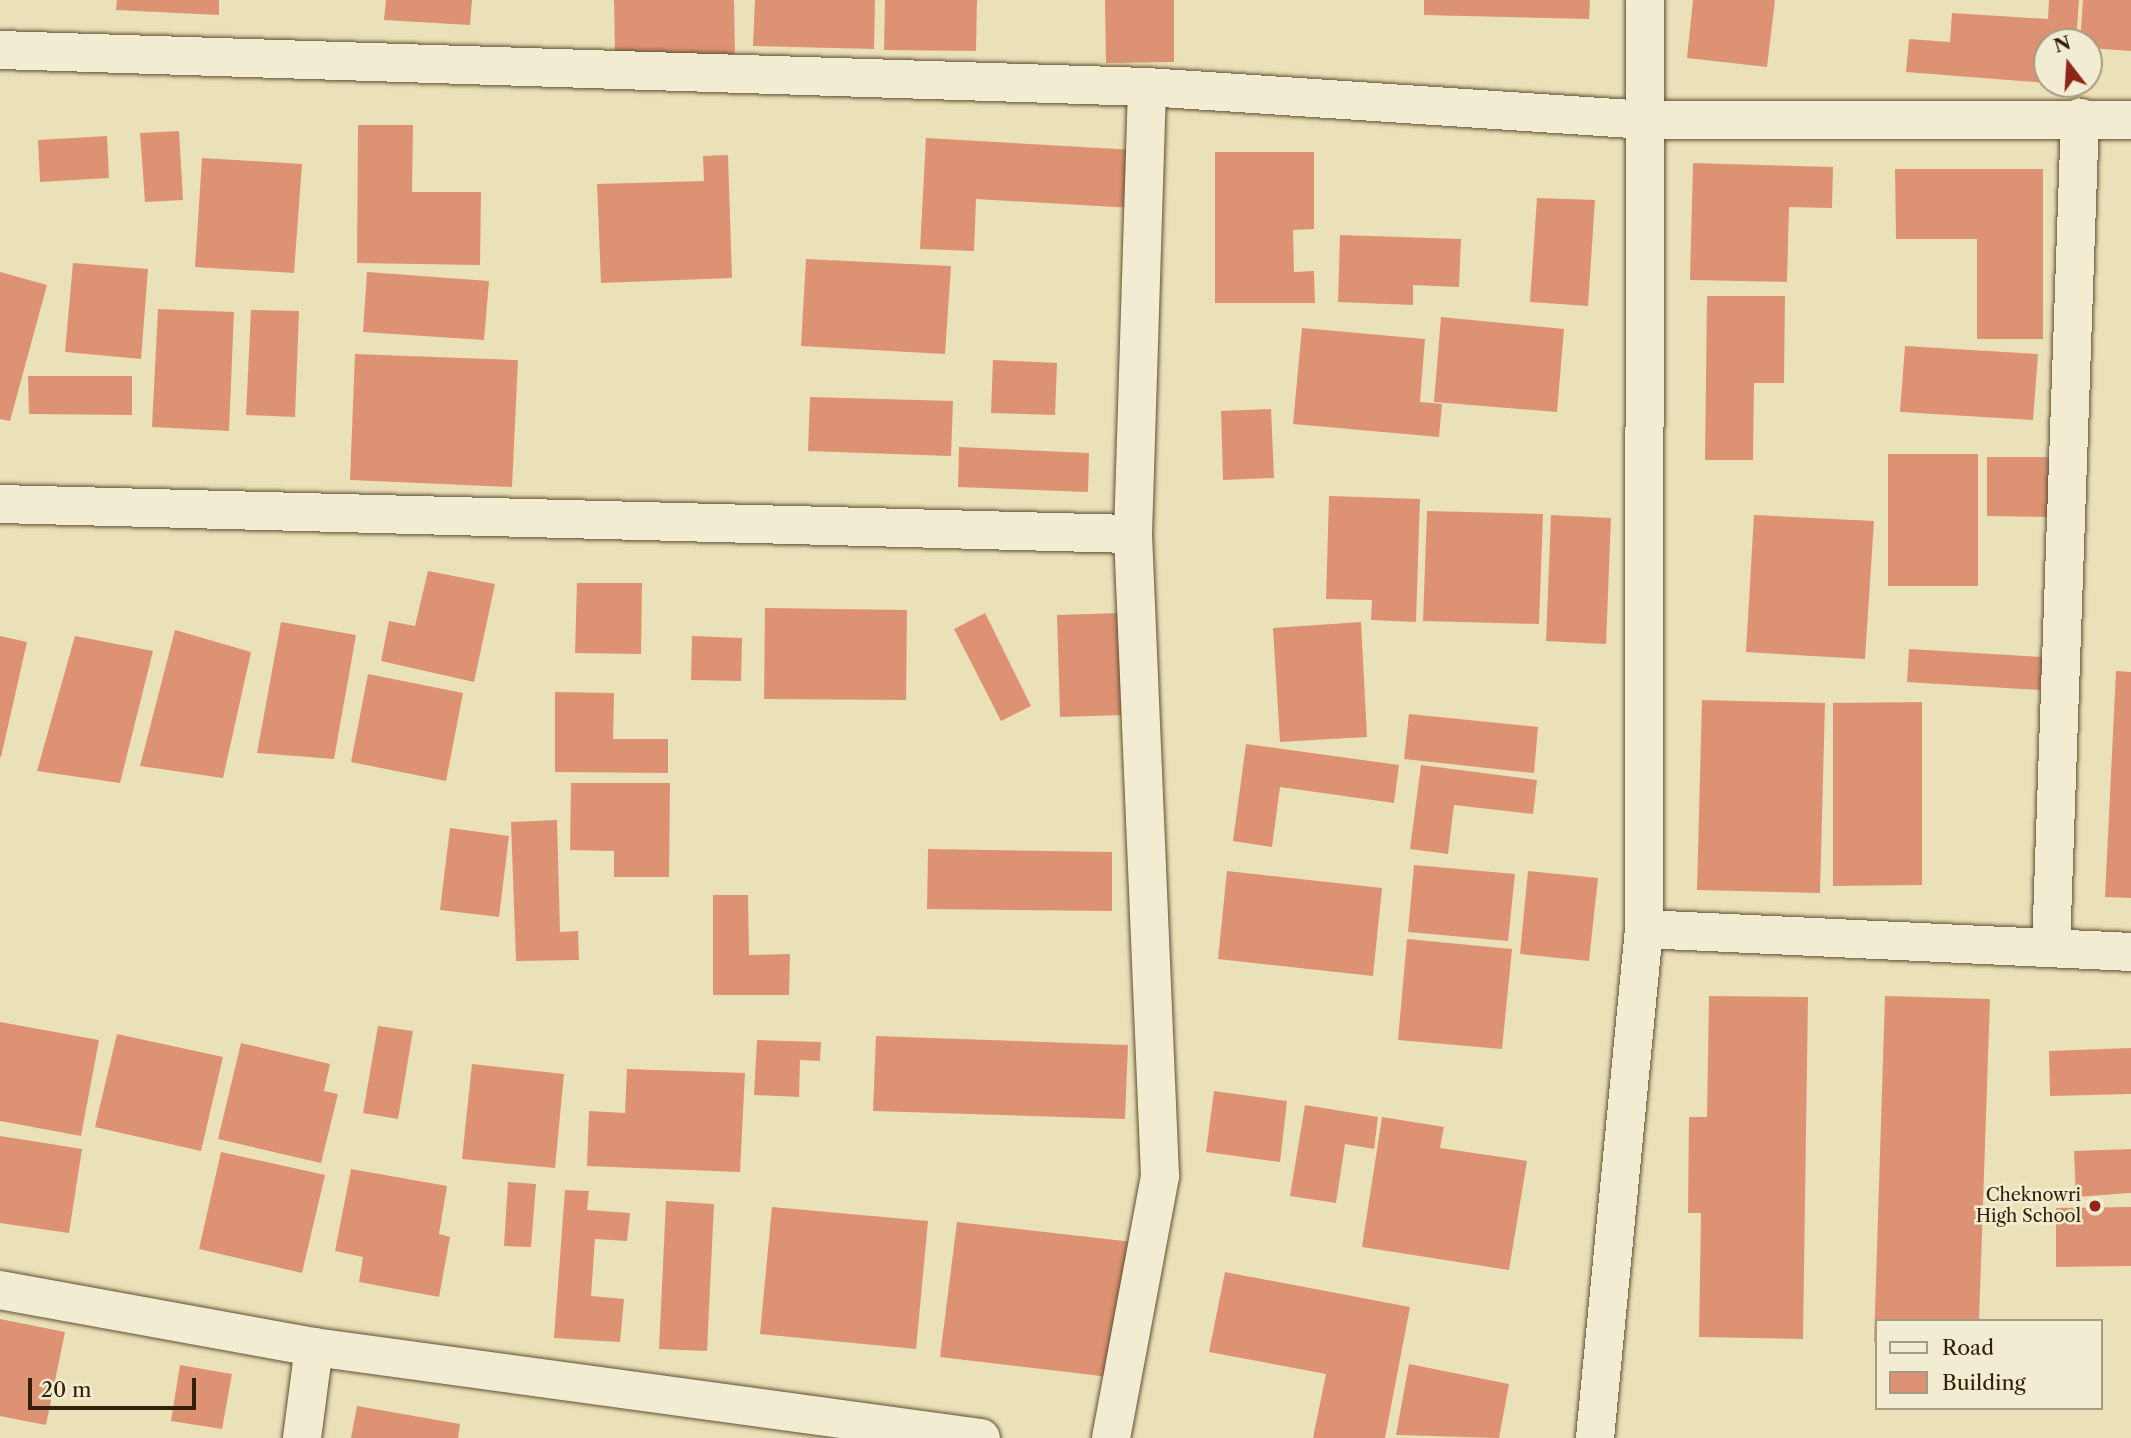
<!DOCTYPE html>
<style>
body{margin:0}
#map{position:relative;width:2131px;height:1438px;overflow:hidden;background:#ebe1b9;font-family:"Libre Caslon Text",serif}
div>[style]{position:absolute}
.building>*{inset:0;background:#dd9373}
.roads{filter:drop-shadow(0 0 2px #615034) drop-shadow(0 0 2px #615034)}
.minor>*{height:38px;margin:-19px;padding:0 19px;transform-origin:19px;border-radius:19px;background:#f2ecd2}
.dots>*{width:19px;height:19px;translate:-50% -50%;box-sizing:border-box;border:4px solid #f2ecd2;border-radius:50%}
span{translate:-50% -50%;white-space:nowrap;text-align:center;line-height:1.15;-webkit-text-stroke:5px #f2ecd2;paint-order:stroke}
.poi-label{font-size:18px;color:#332008}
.right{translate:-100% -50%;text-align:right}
.legend{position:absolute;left:1875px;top:1319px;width:228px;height:91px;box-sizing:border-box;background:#f2ecd2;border:2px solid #a69a81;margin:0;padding:9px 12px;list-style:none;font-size:21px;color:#332008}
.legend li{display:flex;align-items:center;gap:14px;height:35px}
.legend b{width:35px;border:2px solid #a69a81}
.north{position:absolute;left:2033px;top:28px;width:70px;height:70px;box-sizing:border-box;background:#f2ecd2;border:2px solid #a69a81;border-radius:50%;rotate:343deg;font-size:19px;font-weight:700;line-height:28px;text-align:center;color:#332008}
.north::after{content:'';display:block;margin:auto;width:24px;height:32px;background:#8f2418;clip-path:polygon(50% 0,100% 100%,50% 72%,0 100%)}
.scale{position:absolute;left:28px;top:1378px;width:168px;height:32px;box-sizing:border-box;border:4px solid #332008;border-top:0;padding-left:9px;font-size:21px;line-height:24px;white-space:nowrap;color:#332008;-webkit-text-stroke:5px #f2ecd2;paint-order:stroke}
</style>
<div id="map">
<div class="building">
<div style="clip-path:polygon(117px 0,219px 0,219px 15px,116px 10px)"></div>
<div style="clip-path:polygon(386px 0,472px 0,470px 25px,384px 20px)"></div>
<div style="clip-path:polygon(614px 0,734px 0,735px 54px,615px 57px)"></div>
<div style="clip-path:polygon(755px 0,875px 0,874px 49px,753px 46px)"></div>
<div style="clip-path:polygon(885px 0,977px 0,976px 51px,884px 50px)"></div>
<div style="clip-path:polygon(1105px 0,1174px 0,1174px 62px,1106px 63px)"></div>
<div style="clip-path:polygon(1424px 0,1590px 0,1589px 19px,1424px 15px)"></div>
<div style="clip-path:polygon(1693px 0,1775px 0,1767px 67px,1687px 58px)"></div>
<div style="clip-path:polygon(2049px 0,2079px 0,2076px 42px,2047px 42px,2047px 83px,1906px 72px,1909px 39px,1950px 42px,1952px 13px,2048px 19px)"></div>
<div style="clip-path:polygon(2083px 0,2131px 0,2131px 51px,2089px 48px,2089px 42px,2080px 42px)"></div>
<div style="clip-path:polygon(358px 125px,413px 125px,412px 192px,481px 192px,480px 265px,357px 263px)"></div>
<div style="clip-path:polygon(179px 131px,183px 200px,145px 202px,140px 133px)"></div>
<div style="clip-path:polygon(107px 136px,109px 178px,40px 182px,38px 140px)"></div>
<div style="clip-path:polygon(926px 138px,1136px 150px,1134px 208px,976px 199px,974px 251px,920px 249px)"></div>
<div style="clip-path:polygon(1215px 152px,1314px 152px,1314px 229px,1293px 230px,1294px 272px,1314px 271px,1315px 303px,1215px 303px)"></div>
<div style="clip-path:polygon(728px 155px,732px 278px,601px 283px,597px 184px,704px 181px,703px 156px)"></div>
<div style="clip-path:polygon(202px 158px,302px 164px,294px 273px,195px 267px)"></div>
<div style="clip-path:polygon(1693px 163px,1833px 167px,1832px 208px,1789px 207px,1787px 282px,1690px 280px)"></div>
<div style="clip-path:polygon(1895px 169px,2043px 169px,2043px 339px,1977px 339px,1977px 239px,1896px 239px)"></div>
<div style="clip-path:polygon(1537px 198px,1595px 200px,1588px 306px,1530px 302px)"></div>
<div style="clip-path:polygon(1340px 235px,1461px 239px,1459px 287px,1413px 285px,1413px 305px,1338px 302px)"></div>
<div style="clip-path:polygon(806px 259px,951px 266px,945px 354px,801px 346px)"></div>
<div style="clip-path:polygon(73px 263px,148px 269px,141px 359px,65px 352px)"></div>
<div style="clip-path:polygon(0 272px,47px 285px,10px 421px,0 419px)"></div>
<div style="clip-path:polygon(367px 272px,489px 281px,484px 340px,363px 332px)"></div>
<div style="clip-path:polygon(1707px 296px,1785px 296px,1784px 383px,1754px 383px,1753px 460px,1705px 460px)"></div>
<div style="clip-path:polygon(158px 309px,234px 312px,229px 431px,152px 427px)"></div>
<div style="clip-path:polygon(251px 310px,299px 311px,295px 417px,246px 415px)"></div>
<div style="clip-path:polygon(1441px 317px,1564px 329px,1557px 412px,1434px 402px)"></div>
<div style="clip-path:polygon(1302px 328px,1425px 339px,1420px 402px,1442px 404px,1439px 437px,1293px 424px)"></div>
<div style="clip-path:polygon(1905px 346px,2038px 354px,2033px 420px,1900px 412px)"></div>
<div style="clip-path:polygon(355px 354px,518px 360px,512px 487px,350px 480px)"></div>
<div style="clip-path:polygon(993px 360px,1057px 363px,1055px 415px,991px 413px)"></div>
<div style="clip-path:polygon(28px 376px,132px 376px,132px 415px,29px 414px)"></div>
<div style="clip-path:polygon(810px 397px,953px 401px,951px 456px,808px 451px)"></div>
<div style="clip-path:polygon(1271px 409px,1274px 478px,1223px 480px,1221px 411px)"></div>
<div style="clip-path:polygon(959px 447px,1089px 453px,1088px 492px,958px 487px)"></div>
<div style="clip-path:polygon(1888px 454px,1978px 454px,1978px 586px,1888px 586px)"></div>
<div style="clip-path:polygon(1987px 457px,2058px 457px,2057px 517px,1987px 516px)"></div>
<div style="clip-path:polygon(1329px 496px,1420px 499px,1416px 622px,1371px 620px,1372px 600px,1326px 599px)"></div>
<div style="clip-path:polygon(1427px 511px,1543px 514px,1539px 624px,1423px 621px)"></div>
<div style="clip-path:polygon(1551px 515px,1611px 518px,1606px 644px,1546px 641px)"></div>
<div style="clip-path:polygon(1754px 515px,1874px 521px,1865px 659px,1746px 652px)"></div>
<div style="clip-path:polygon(428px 571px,495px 584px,474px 682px,381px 661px,389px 621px,415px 626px)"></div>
<div style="clip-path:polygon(577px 583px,642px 583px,641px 654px,575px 653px)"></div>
<div style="clip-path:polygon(765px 608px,907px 610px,906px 700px,764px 699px)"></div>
<div style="clip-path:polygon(985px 613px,1031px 706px,1001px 721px,954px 629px)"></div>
<div style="clip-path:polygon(1121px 613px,1124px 715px,1060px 717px,1057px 615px)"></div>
<div style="clip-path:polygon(281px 622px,356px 635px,334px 759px,257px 753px)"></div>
<div style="clip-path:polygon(1361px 622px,1367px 737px,1280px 742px,1273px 628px)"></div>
<div style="clip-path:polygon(175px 630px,251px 652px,223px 778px,140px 766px)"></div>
<div style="clip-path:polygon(0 636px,27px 642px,1px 757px,0 757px)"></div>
<div style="clip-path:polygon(75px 636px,153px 651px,120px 783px,37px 771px)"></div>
<div style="clip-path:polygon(692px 636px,742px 638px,741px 681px,691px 680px)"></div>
<div style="clip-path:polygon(1909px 649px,2042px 657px,2040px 690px,1907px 682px)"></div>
<div style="clip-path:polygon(2116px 671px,2131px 672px,2131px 898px,2105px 897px)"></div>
<div style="clip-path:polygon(368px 674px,463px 693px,446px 781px,351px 762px)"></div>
<div style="clip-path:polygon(555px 692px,614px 693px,613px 739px,668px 739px,668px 773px,555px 772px)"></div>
<div style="clip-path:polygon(1702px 700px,1825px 703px,1820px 893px,1697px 890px)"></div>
<div style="clip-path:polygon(1922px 702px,1922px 885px,1833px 886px,1833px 703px)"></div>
<div style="clip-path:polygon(1409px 714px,1538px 727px,1534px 773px,1404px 759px)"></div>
<div style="clip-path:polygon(1246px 744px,1399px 765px,1394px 803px,1280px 787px,1272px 847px,1233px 841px)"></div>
<div style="clip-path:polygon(1421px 765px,1537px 780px,1533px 814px,1454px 805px,1448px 854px,1410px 849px)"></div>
<div style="clip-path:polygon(571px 783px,670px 783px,669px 877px,614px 877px,614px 851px,570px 850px)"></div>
<div style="clip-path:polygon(557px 820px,560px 932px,578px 931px,579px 960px,516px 961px,511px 822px)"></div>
<div style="clip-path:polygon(450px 828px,509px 836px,499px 917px,440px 910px)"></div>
<div style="clip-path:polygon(928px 849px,1112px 852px,1112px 911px,927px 909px)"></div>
<div style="clip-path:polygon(1414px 865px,1515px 874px,1508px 941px,1408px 932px)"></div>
<div style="clip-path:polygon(1227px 871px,1382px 888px,1373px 976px,1218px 959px)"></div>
<div style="clip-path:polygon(1528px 871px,1598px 878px,1589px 961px,1520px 954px)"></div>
<div style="clip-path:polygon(713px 895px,748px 895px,749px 955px,790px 954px,789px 995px,713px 995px)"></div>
<div style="clip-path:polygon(1407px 939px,1512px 949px,1502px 1049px,1398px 1040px)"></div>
<div style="clip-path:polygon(1709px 996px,1808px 997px,1803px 1339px,1699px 1337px,1701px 1213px,1688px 1213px,1689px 1117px,1707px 1117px)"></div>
<div style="clip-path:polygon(1885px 996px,1990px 999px,1979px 1321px,1877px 1321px,1877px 1342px,1874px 1342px)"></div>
<div style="clip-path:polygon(0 1022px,99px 1040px,81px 1136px,0 1121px)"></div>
<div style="clip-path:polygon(378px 1026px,413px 1031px,398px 1119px,363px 1113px)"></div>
<div style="clip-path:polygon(117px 1034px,223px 1057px,201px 1151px,95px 1127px)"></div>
<div style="clip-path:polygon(876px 1036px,1128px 1045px,1125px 1119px,873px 1111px)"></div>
<div style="clip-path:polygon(757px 1040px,821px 1042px,820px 1061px,800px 1060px,799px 1097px,754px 1095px)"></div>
<div style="clip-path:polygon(241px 1043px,330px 1064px,324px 1091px,338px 1094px,321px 1163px,218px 1139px)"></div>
<div style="clip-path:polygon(2131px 1048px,2131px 1094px,2050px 1096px,2049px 1051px)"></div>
<div style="clip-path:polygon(472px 1064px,564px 1074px,555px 1168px,462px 1159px)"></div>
<div style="clip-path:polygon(627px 1069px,745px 1073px,740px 1172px,587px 1166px,589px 1111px,625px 1113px)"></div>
<div style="clip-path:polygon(1214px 1091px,1287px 1101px,1280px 1162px,1206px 1152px)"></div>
<div style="clip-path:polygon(1305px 1105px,1378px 1117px,1374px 1149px,1345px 1144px,1336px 1203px,1290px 1196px)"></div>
<div style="clip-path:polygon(1382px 1117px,1444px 1127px,1440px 1148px,1527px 1161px,1509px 1270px,1362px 1247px)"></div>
<div style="clip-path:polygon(0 1136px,82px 1149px,69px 1233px,0 1223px)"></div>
<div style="clip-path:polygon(2131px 1149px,2131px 1193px,2076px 1197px,2074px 1151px)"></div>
<div style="clip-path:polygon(221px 1152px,325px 1175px,302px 1273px,199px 1249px)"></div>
<div style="clip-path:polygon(351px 1169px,447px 1186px,439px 1234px,450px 1237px,439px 1297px,359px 1282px,363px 1257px,335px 1251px)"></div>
<div style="clip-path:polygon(508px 1182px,536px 1184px,531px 1247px,504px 1246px)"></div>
<div style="clip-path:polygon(565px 1190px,589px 1191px,587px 1210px,630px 1213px,627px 1241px,595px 1239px,591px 1296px,624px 1299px,620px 1342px,554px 1338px)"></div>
<div style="clip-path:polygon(666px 1201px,714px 1204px,707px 1351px,659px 1349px)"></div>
<div style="clip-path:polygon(772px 1207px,928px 1221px,916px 1349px,760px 1334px)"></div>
<div style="clip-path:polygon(2131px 1207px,2131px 1266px,2056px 1267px,2056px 1208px)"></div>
<div style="clip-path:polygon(957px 1222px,1133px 1242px,1118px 1378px,940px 1357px)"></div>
<div style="clip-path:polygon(1225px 1272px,1410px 1307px,1385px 1438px,1313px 1438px,1326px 1374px,1209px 1352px)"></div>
<div style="clip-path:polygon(0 1319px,65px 1332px,46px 1425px,0 1416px)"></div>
<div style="clip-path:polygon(1409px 1364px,1509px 1384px,1499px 1438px,1396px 1435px)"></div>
<div style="clip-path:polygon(180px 1365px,232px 1374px,222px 1429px,171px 1421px)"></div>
<div style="clip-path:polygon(357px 1406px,460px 1424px,458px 1438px,351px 1438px)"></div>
</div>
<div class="roads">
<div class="minor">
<div style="left:0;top:50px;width:1148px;rotate:1.85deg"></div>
<div style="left:1147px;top:87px;width:501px;rotate:3.78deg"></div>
<div style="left:1647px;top:120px;width:484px"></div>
<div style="left:0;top:504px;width:1133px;rotate:1.52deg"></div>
<div style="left:1644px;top:929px;width:488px;rotate:2.7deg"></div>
<div style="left:2051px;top:948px;width:831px;rotate:-88deg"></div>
<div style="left:0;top:1290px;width:319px;rotate:10.3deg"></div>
<div style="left:314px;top:1347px;width:673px;rotate:7.77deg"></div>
<div style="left:302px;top:1438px;width:92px;rotate:-82.5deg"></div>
<div style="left:1111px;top:1438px;width:267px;rotate:-79.4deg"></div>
<div style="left:1160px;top:1176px;width:643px;rotate:-92.41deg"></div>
<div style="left:1133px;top:534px;width:447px;rotate:-88.2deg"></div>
<div style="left:1595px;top:1438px;width:511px;rotate:-84.5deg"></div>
<div style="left:1644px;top:929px;width:929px;rotate:-89.94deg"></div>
</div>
</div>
<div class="dots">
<div style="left:2095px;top:1206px;background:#8f2418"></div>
</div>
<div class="poi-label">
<span class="right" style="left:2081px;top:1206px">Cheknowri<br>High School</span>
</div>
<ul class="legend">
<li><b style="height:9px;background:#f2ecd2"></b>Road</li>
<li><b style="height:19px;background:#dd9373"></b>Building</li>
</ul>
<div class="north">N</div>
<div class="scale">20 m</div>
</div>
